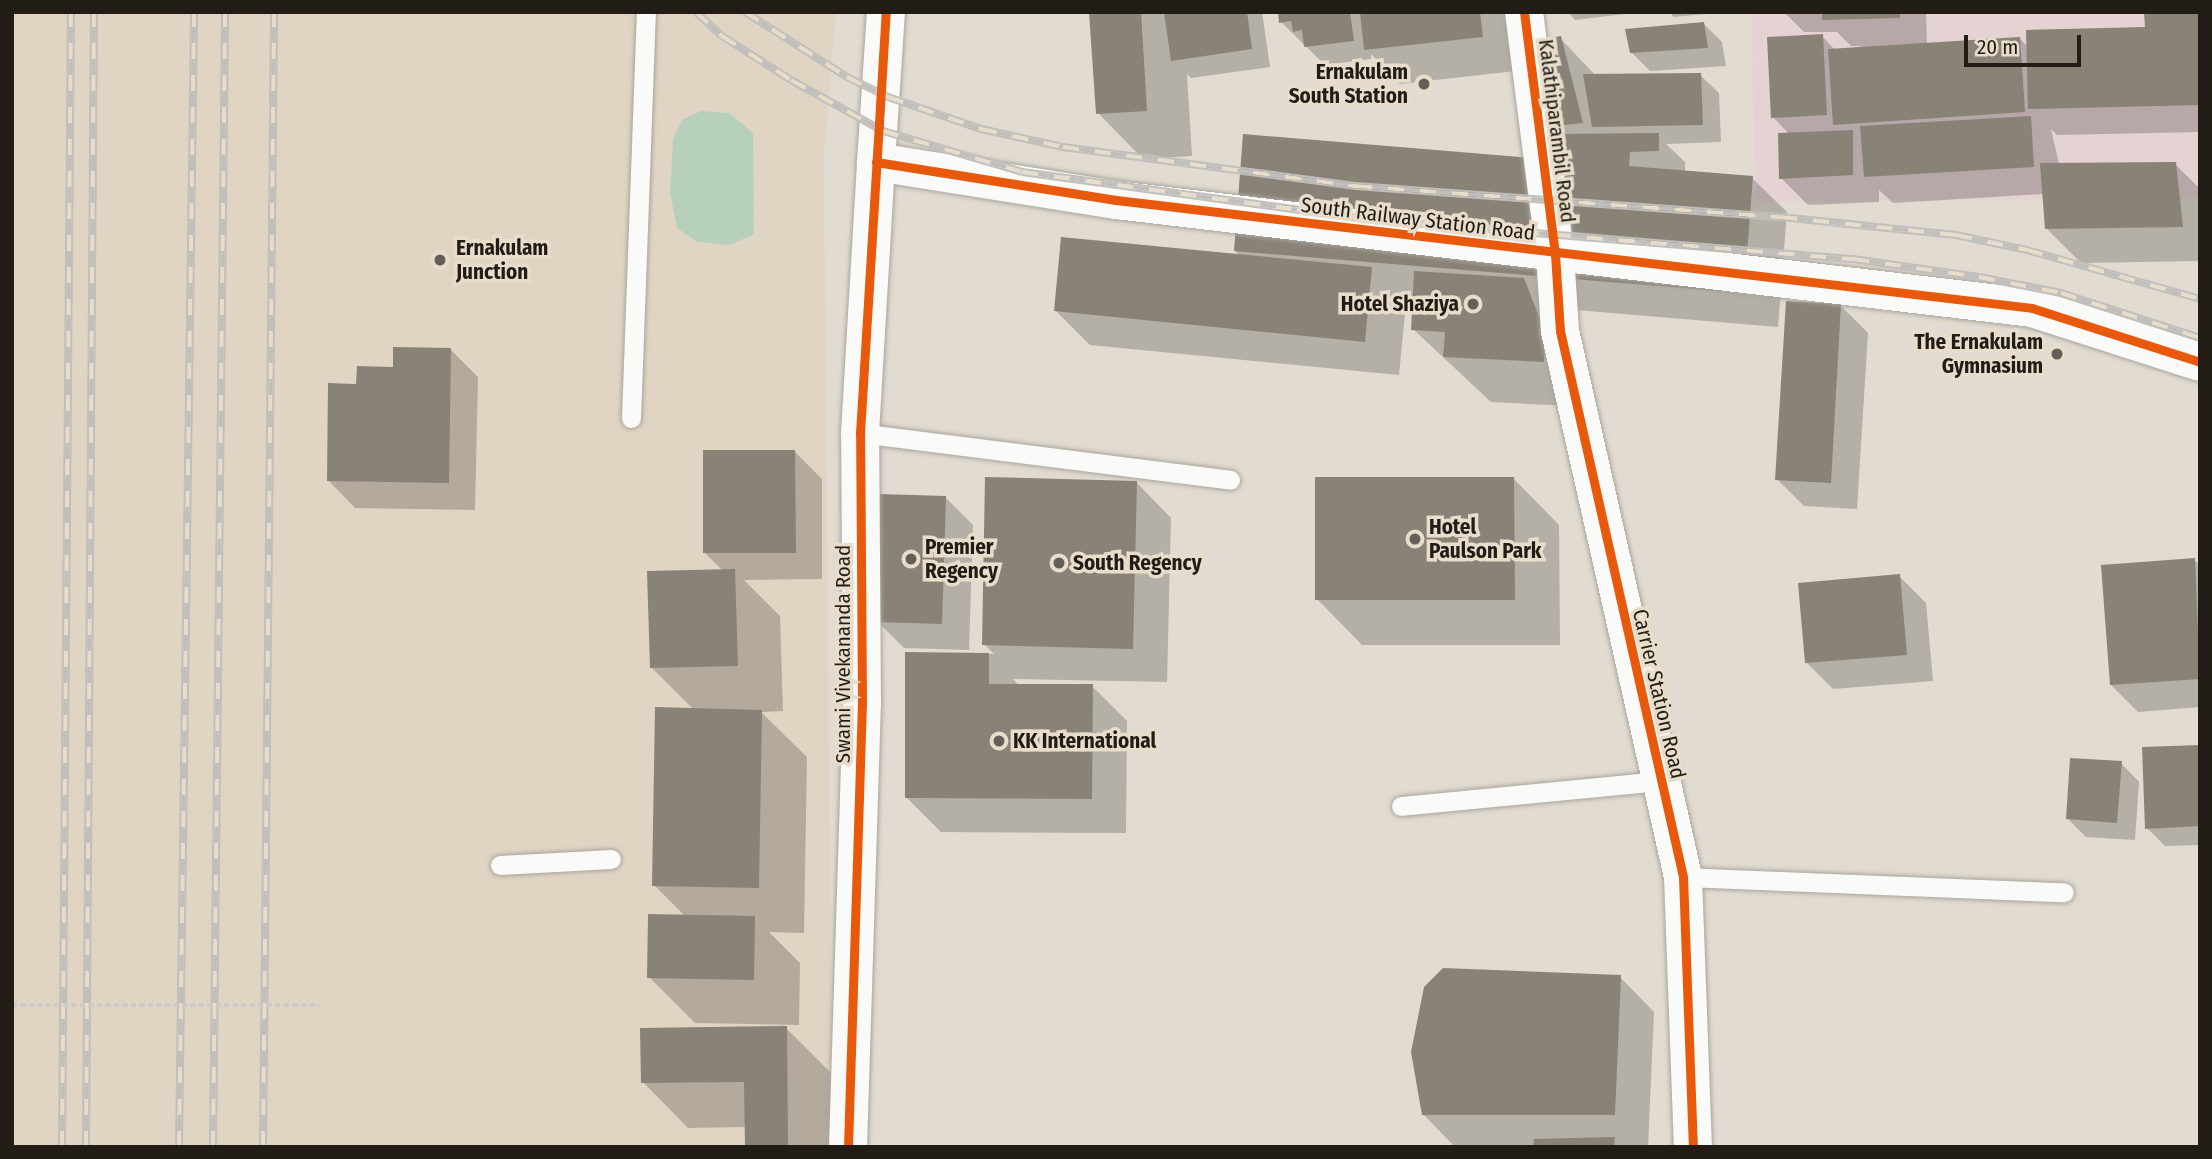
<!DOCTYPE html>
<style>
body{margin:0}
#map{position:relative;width:2212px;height:1159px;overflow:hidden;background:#e1dbd1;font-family:"Fira Sans Condensed",sans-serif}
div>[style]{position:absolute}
.built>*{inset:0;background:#e0d5c3}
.education>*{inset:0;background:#e4d3d2}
.green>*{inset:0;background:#b7d0bc}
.shadow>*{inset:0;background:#0003}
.building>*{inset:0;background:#898277}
.roads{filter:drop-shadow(0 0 2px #a9a59d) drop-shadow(0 0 2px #a9a59d)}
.service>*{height:19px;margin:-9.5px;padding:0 9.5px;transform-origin:9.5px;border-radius:9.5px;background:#fafaf8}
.minor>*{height:38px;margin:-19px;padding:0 19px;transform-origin:19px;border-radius:19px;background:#fafaf8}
.tertiary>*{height:38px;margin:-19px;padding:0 19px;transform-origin:19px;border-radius:19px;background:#fafaf8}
.rail>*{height:8px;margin-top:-4px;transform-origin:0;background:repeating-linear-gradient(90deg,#e8ddca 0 16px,#c1bfbc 0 32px);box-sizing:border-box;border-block:2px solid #c1bfbc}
.path-bridge>*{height:4.5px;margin-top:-2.25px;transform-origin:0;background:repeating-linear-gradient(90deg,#cccbc8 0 5px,transparent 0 8.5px)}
.cycleway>*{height:9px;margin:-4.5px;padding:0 4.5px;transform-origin:4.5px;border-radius:4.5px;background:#e8590c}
.dots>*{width:19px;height:19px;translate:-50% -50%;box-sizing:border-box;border:4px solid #e8ddca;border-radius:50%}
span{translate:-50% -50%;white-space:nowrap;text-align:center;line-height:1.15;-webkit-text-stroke:7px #e8ddca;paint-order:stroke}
.poi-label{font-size:21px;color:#211d16;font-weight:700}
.right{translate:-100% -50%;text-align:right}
.left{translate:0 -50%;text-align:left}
.street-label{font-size:21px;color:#211d16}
.frame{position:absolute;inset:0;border:14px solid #211d16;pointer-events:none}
.scale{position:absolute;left:1964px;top:35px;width:117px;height:32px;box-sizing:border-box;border:4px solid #211d16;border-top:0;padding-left:9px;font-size:21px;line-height:24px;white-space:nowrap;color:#211d16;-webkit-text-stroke:5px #e8ddca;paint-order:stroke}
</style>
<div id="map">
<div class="built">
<div style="clip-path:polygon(12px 12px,836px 12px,824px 156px,832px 1147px,12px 1147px)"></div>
</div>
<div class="education">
<div style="clip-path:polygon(1751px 12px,2200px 12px,2200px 198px,1756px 202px)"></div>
</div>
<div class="green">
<div style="clip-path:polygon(701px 111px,729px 113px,753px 133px,754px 234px,730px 245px,697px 242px,677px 228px,670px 193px,673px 139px,682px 120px)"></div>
</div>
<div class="shadow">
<div style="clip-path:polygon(1091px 12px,1262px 12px,1270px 67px,1191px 78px,1187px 74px,1192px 156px,1143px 159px,1098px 113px)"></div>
<div style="clip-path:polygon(1279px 12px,1510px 12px,1516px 71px,1400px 84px,1371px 54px,1371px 59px,1325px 65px,1281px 22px)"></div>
<div style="clip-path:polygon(1568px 12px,1641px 12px,1575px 20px)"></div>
<div style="clip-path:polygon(1669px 12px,1725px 12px,1674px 17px)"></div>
<div style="clip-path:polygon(1784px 12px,1926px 12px,1927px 45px,2020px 39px,2028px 47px,2146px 28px,2200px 12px,2200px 132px,2057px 135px,2051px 129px,2059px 164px,2175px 164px,2200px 189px,2200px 261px,2081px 263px,2046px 228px,2044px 194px,1893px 203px,1879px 190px,1879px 202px,1808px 205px,1781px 178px,1790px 135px,1773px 117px,1822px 36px,1836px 51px,1863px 46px,1851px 46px,1837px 32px,1804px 32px)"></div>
<div style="clip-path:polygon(1703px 23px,1722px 42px,1726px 66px,1650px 71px,1631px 52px)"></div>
<div style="clip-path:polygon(1560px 38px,1596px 76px,1700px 75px,1719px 93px,1721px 142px,1666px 144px,1685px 162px,1685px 172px,1752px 178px,1787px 212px,1778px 327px,1552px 308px,1589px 407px,1491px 402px,1413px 329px,1415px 297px,1398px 296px,1406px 303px,1399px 375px,1090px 345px,1056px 311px,1240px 256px,1235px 251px,1547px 161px,1566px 136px,1555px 125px)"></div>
<div style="clip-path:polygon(1841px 306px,1868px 333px,1857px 509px,1804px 506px,1777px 479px)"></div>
<div style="clip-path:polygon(451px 350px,478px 377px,475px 510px,355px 508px,328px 480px,358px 385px)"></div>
<div style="clip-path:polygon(795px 452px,822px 479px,822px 579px,744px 580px,780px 616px,783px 711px,761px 712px,807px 757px,804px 933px,769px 932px,800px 963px,799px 1025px,695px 1023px,649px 977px,685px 916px,654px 885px,694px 710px,652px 668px,723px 571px,705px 553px)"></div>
<div style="clip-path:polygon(1514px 479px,1559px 525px,1560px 645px,1362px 645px,1317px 599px)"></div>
<div style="clip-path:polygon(1137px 483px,1171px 518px,1167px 682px,1013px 679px,1020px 686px,1092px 686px,1127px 721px,1126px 833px,941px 832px,906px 797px,906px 654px,994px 654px,984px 644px)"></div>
<div style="clip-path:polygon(946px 498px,973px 525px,969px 650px,904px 648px,877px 621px)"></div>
<div style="clip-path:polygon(2194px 560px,2200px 565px,2200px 707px,2138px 712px,2111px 685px)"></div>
<div style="clip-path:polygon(1899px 576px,1926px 603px,1933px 681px,1833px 689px,1806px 662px)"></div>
<div style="clip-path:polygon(2200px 747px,2200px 845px,2165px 846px,2147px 828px)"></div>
<div style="clip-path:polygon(2121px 763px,2139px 782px,2135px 840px,2086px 837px,2067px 818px)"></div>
<div style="clip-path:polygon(1620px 977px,1654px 1012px,1648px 1147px,1455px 1147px,1423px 1114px)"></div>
<div style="clip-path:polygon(783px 1025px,831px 1073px,833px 1147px,747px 1147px,746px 1127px,688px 1128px,643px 1082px)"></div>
</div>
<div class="building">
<div style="clip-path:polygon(1089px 12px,1141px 12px,1147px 111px,1096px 114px)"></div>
<div style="clip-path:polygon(1164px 12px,1247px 12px,1252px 49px,1171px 61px)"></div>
<div style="clip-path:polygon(1278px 12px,1350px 12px,1354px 41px,1304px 47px,1302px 30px,1293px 32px,1291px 21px,1279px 23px)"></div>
<div style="clip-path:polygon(1360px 12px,1480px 12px,1483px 37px,1364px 50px)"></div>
<div style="clip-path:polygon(1822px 12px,1900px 12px,1900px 18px,1822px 20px)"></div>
<div style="clip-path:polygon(2144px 12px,2200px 12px,2200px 105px,2028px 109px,2026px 30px,2145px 27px)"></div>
<div style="clip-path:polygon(1704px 22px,1708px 48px,1630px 53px,1625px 29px)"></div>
<div style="clip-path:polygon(1823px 34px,1827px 115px,1771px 118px,1767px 37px)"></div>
<div style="clip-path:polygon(1561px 36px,1583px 123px,1554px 126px,1533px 40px)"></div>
<div style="clip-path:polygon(2020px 37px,2025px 112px,1833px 125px,1828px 49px)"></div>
<div style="clip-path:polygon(1701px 73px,1703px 125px,1592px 127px,1583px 74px)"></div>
<div style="clip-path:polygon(2031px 116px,2034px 167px,1864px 177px,1860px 126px)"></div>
<div style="clip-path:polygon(1853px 130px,1853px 175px,1779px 179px,1778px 133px)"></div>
<div style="clip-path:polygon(1659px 133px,1659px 151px,1630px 152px,1629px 166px,1753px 176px,1744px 293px,1234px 251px,1243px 134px,1545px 159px,1561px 150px,1559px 134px)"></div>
<div style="clip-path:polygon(2176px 162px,2183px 227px,2045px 229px,2040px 163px)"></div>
<div style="clip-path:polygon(1061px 237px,1372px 267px,1365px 342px,1054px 311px)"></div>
<div style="clip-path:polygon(1414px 271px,1524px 278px,1545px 332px,1544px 362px,1443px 357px,1445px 332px,1411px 330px)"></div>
<div style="clip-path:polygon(1786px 301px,1841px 304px,1831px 483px,1775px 480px)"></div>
<div style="clip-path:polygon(393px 347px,451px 348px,449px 483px,327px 481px,328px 383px,356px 384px,357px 366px,393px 367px)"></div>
<div style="clip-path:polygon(703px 450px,795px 450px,796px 553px,703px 553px)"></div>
<div style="clip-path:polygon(985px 477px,1137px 481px,1133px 649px,982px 645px)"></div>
<div style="clip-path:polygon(1315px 477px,1514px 477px,1515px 600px,1315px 600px)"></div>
<div style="clip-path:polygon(879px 494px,946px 496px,942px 624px,875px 622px)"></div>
<div style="clip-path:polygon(2195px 558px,2200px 679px,2110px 685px,2101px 565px)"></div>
<div style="clip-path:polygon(735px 569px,738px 666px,650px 668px,647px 571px)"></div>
<div style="clip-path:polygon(1900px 574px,1907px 655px,1805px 663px,1798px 583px)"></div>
<div style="clip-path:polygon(905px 652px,989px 653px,989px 684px,1093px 684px,1092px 799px,905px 798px)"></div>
<div style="clip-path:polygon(655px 707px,762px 710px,759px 888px,652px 886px)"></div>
<div style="clip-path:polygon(2200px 745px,2200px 826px,2145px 829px,2142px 747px)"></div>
<div style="clip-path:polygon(2070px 758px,2122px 761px,2117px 823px,2066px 819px)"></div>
<div style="clip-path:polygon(648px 914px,755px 916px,754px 980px,647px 978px)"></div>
<div style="clip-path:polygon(1443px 968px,1621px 975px,1615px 1115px,1422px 1115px,1411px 1052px,1424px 987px)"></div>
<div style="clip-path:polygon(787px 1026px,788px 1147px,745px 1147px,744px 1082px,641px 1083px,640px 1028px)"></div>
<div style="clip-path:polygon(1615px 1137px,1614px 1147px,1533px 1147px,1534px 1139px)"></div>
</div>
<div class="roads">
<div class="service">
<div style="left:631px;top:418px;width:406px;rotate:-87.9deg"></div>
<div style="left:860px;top:433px;width:373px;rotate:7.2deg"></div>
<div style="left:1401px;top:806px;width:261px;rotate:-5.5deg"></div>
<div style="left:500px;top:865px;width:111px;rotate:-3.1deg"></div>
<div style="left:1683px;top:877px;width:381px;rotate:2.3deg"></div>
</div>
<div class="minor">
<div style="left:1524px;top:12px;width:244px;rotate:82.7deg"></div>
<div style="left:876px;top:162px;width:150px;rotate:-86.2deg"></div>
</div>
<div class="tertiary">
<div style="left:1555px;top:254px;width:77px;rotate:86.3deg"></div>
<div style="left:1560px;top:331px;width:560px;rotate:77.3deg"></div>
<div style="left:1683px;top:877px;width:270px;rotate:87.9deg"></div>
<div style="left:848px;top:1147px;width:444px;rotate:-88.2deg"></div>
<div style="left:862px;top:703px;width:270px;rotate:-90.4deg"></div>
<div style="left:860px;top:433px;width:271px;rotate:-86.6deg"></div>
<div style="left:876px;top:162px;width:243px;rotate:9deg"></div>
<div style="left:1116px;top:200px;width:922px;rotate:6.72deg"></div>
<div style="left:2032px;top:308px;width:176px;rotate:17.8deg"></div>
</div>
</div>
<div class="rail">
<div style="left:696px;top:12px;width:35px;rotate:43deg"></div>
<div style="left:722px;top:36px;width:82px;rotate:32.5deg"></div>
<div style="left:791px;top:80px;width:105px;rotate:29deg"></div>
<div style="left:883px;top:131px;width:145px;rotate:16.4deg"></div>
<div style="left:1022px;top:172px;width:345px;rotate:7.8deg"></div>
<div style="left:1364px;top:219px;width:491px;rotate:4.7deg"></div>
<div style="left:1853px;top:259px;width:127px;rotate:8.1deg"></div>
<div style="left:1979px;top:277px;width:84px;rotate:11deg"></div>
<div style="left:2061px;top:293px;width:146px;rotate:17.9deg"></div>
<div style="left:745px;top:12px;width:121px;rotate:32.5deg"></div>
<div style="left:847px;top:77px;width:46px;rotate:26deg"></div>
<div style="left:888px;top:97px;width:98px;rotate:19deg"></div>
<div style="left:981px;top:129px;width:84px;rotate:12.4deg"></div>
<div style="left:1063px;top:147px;width:296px;rotate:7.6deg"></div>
<div style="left:1356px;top:186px;width:426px;rotate:4.2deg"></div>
<div style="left:1781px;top:217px;width:176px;rotate:5.9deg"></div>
<div style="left:1956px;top:235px;width:73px;rotate:11.9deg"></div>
<div style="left:2027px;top:250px;width:180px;rotate:15.8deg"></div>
<div style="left:62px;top:1147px;width:1135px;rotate:-89.55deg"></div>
<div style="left:86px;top:1147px;width:1135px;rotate:-89.6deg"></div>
<div style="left:179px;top:1147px;width:1135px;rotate:-89.24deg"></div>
<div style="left:213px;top:1147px;width:1135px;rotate:-89.39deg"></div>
<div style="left:263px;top:1147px;width:1135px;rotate:-89.44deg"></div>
</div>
<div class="path-bridge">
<div style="left:12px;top:1005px;width:307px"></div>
</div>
<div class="cycleway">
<div style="left:1524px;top:12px;width:244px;rotate:82.7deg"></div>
<div style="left:1555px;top:254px;width:77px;rotate:86.3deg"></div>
<div style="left:1560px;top:331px;width:560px;rotate:77.3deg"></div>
<div style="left:1683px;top:877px;width:270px;rotate:87.9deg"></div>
<div style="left:876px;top:162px;width:243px;rotate:9deg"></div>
<div style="left:1116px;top:200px;width:922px;rotate:6.72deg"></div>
<div style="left:2032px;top:308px;width:176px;rotate:17.8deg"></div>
<div style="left:848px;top:1147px;width:444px;rotate:-88.2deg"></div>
<div style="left:862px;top:703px;width:270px;rotate:-90.4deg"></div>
<div style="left:860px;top:433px;width:422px;rotate:-86.5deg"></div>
</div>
<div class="dots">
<div style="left:1424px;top:84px;background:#646057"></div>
<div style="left:440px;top:260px;background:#646057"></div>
<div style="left:1473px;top:304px;background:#646057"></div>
<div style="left:2057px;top:354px;background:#646057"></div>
<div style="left:1415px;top:539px;background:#646057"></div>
<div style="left:911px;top:559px;background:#646057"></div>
<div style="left:1059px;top:563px;background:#646057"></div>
<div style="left:999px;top:741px;background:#646057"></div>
</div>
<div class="poi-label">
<span class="right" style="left:1408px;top:84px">Ernakulam<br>South Station</span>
<span class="left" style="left:456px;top:260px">Ernakulam<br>Junction</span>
<span class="right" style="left:1459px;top:304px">Hotel Shaziya</span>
<span class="right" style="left:2043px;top:354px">The Ernakulam<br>Gymnasium</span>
<span class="left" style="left:1429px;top:539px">Hotel<br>Paulson Park</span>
<span class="left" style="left:925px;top:559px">Premier<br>Regency</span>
<span class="left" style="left:1073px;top:563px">South Regency</span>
<span class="left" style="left:1013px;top:741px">KK International</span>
</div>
<div class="street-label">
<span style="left:1557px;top:131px;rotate:83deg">Kalathiparambil Road</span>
<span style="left:1418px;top:219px;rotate:7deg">South Railway Station Road</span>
<span style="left:843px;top:654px;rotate:-90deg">Swami Vivekananda Road</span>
<span style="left:1659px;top:694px;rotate:77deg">Carrier Station Road</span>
</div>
<div class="frame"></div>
<div class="scale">20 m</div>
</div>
